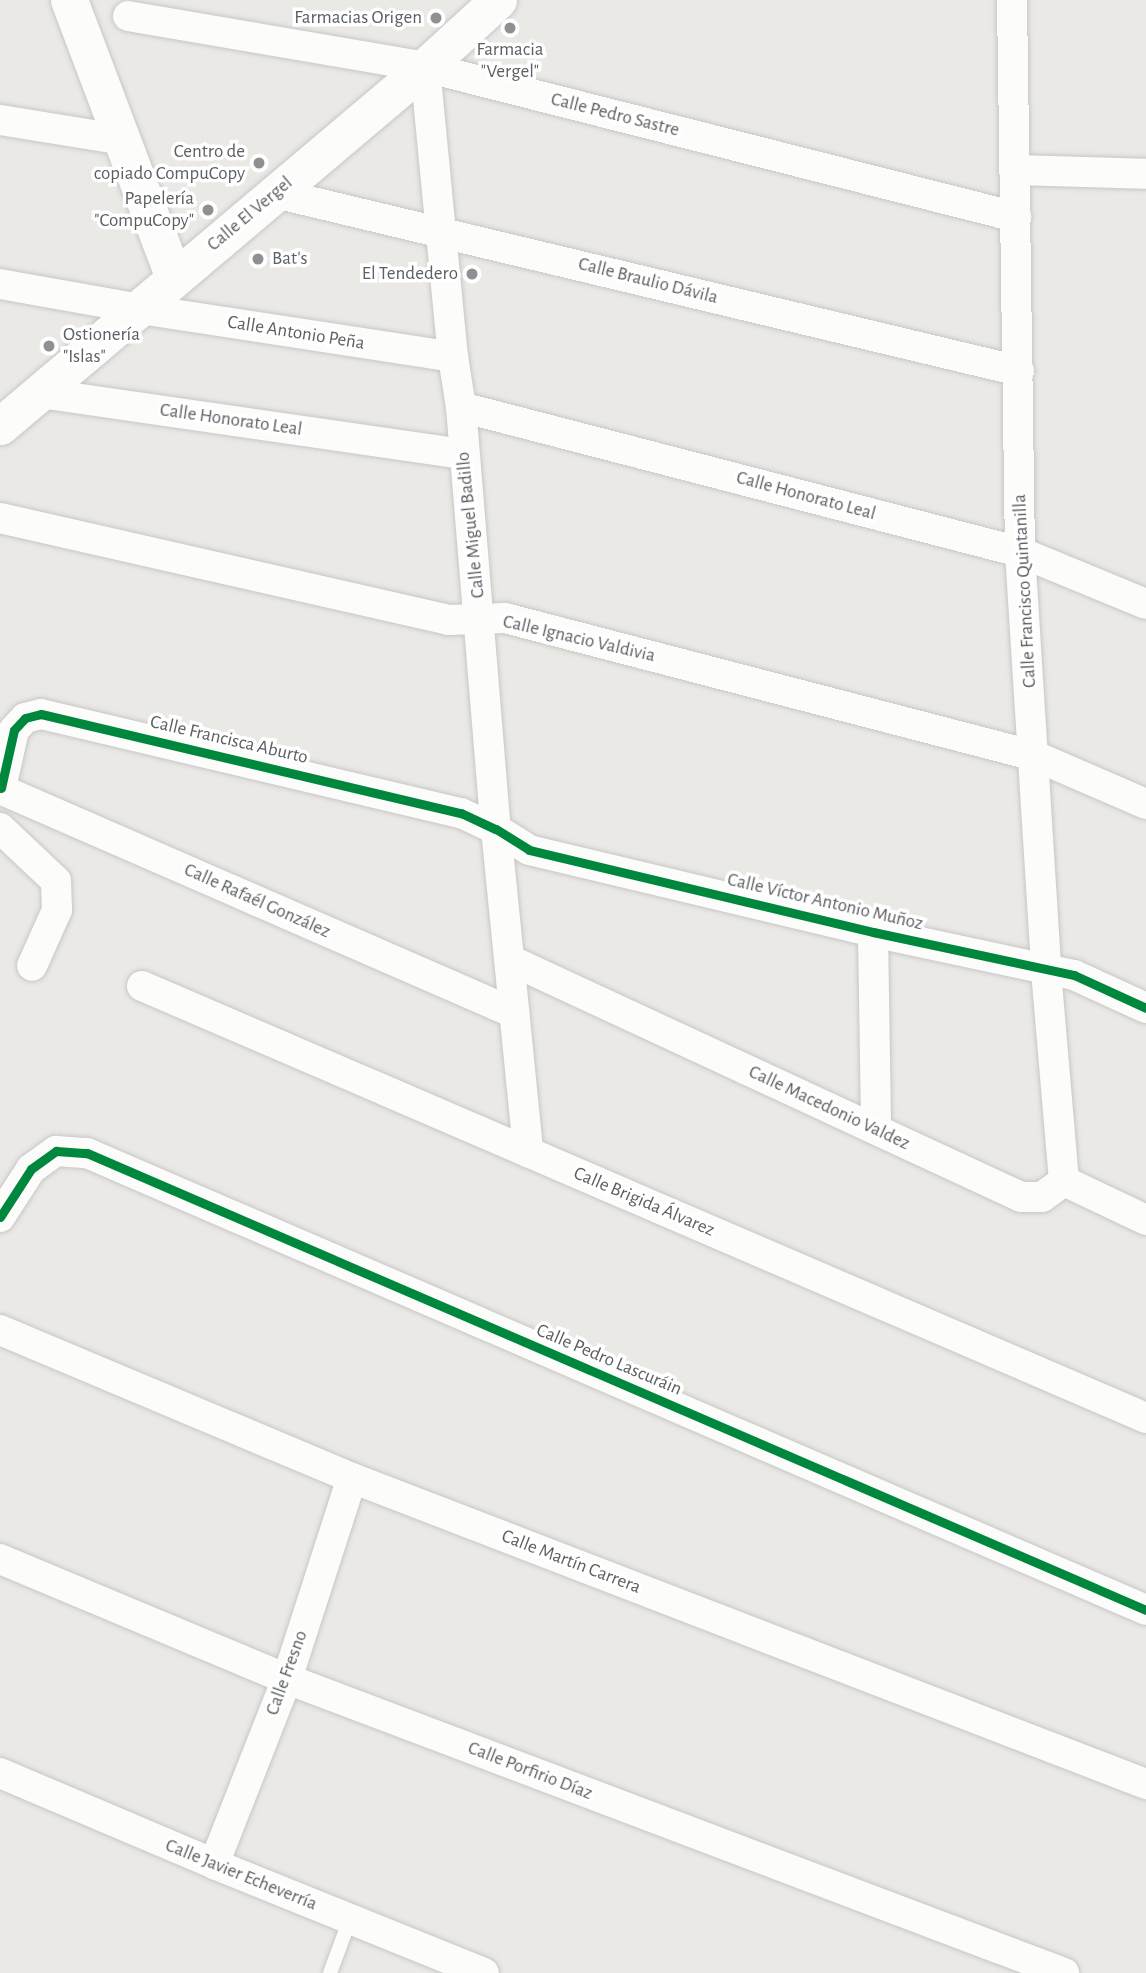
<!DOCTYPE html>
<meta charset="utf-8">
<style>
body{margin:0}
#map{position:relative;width:1146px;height:1973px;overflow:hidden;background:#ebe9e6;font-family:"Alegreya Sans",sans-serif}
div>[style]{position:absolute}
.roads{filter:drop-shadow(0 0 2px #c7c7c6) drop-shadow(0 0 2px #c7c7c6)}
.service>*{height:14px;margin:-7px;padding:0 7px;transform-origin:7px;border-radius:7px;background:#fcfcfb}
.minor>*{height:30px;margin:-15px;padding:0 15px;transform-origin:15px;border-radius:15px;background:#fcfcfb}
.tertiary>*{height:37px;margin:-18.5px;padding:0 18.5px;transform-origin:18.5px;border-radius:18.5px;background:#fcfcfb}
.cycleway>*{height:9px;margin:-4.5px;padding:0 4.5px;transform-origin:4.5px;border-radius:4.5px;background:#00873e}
.dots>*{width:19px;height:19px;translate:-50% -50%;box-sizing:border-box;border:4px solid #fff;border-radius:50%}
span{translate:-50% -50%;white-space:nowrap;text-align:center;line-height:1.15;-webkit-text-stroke:7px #fff;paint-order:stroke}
.poi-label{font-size:19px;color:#5c6063}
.right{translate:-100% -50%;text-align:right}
.left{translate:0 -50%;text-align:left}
.street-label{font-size:19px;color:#5c6063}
</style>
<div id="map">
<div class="roads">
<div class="service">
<div style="left:330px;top:1973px;width:58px;rotate:-69.7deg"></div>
</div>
<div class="minor">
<div style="left:1012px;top:0;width:552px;rotate:89.17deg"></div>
<div style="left:1020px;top:552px;width:420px;rotate:86.4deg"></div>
<div style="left:1046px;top:971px;width:211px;rotate:85.1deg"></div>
<div style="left:128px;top:16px;width:301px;rotate:9.7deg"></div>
<div style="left:425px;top:67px;width:610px;rotate:14.24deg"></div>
<div style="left:425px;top:67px;width:291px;rotate:84.5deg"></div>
<div style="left:453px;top:357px;width:51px;rotate:80.9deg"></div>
<div style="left:461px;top:407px;width:423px;rotate:85.3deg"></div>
<div style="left:496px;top:829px;width:325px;rotate:84.3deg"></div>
<div style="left:0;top:120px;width:126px;rotate:9.2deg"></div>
<div style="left:1014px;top:170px;width:132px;rotate:1.7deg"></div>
<div style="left:275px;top:193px;width:765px;rotate:13.45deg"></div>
<div style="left:0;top:284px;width:142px;rotate:10.1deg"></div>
<div style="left:140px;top:309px;width:317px;rotate:8.7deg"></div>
<div style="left:40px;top:393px;width:428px;rotate:8.2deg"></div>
<div style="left:461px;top:407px;width:577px;rotate:14.54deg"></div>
<div style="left:1020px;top:552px;width:136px;rotate:22.4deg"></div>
<div style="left:0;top:518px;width:459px;rotate:12.8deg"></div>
<div style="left:448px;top:620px;width:57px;rotate:-2deg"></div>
<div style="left:505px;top:618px;width:548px;rotate:14.59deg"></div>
<div style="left:1035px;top:756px;width:121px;rotate:23.4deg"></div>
<div style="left:1px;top:788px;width:59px;rotate:-77.4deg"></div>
<div style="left:14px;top:730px;width:16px;rotate:-47deg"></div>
<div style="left:25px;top:718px;width:16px;rotate:-14deg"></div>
<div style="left:41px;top:714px;width:432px;rotate:13.3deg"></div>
<div style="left:461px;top:813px;width:38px;rotate:25deg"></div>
<div style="left:496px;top:829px;width:39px;rotate:32deg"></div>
<div style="left:529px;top:850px;width:354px;rotate:13.4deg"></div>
<div style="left:873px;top:932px;width:206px;rotate:12.1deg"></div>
<div style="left:1074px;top:975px;width:79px;rotate:24.6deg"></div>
<div style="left:0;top:789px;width:561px;rotate:23.55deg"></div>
<div style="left:0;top:828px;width:77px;rotate:43.4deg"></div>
<div style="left:56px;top:881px;width:29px;rotate:88deg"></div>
<div style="left:57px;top:910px;width:61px;rotate:114.1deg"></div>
<div style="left:873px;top:932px;width:197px;rotate:89.1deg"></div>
<div style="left:510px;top:960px;width:563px;rotate:24.88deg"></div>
<div style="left:1021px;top:1197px;width:21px"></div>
<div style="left:1042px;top:1197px;width:27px;rotate:-36deg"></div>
<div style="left:1064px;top:1181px;width:91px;rotate:25.4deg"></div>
<div style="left:142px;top:986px;width:1093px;rotate:23.28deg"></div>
<div style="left:0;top:1217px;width:57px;rotate:-57.1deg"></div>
<div style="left:31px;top:1169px;width:31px;rotate:-36deg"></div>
<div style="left:56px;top:1151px;width:31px;rotate:4deg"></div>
<div style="left:87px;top:1153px;width:1153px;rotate:23.34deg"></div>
<div style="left:0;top:1330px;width:382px;rotate:22.8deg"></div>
<div style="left:352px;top:1478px;width:851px;rotate:21.08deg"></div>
<div style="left:0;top:1559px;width:311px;rotate:22.7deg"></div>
<div style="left:287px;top:1679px;width:831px;rotate:20.73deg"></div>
<div style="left:0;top:1773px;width:233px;rotate:23deg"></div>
<div style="left:214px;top:1864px;width:291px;rotate:22deg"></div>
<div style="left:214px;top:1864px;width:199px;rotate:-68.5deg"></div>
<div style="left:287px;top:1679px;width:211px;rotate:-72.1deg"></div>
</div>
<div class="tertiary">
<div style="left:69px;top:0;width:297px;rotate:69.3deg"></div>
<div style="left:0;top:426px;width:556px;rotate:-40.19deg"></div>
<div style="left:425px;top:67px;width:99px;rotate:-42.5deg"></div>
</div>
</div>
<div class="cycleway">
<div style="left:1px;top:788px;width:59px;rotate:-77.4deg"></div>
<div style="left:14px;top:730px;width:16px;rotate:-47deg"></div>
<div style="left:25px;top:718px;width:16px;rotate:-14deg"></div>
<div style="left:41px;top:714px;width:432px;rotate:13.3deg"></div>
<div style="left:461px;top:813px;width:38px;rotate:25deg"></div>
<div style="left:496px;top:829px;width:39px;rotate:32deg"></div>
<div style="left:529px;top:850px;width:354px;rotate:13.4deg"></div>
<div style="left:873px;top:932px;width:206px;rotate:12.1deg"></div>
<div style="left:1074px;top:975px;width:79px;rotate:24.6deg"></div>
<div style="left:0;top:1217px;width:57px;rotate:-57.1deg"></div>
<div style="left:31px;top:1169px;width:31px;rotate:-36deg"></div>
<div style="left:56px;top:1151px;width:31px;rotate:4deg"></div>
<div style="left:87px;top:1153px;width:1153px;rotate:23.34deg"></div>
</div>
<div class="dots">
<div style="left:436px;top:18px;background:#8e9091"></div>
<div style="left:510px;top:28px;background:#8e9091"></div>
<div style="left:259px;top:163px;background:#8e9091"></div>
<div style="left:208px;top:210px;background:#8e9091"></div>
<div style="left:258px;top:259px;background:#8e9091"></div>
<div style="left:472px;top:274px;background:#8e9091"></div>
<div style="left:49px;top:346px;background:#8e9091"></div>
</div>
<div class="poi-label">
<span class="right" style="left:422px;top:18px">Farmacias Origen</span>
<span style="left:510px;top:61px">Farmacia<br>"Vergel"</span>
<span class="right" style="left:245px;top:163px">Centro de<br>copiado CompuCopy</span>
<span class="right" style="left:194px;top:210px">Papelería<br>"CompuCopy"</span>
<span class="left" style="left:272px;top:259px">Bat's</span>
<span class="right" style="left:458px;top:274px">El Tendedero</span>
<span class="left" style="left:63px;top:346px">Ostionería<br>"Islas"</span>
</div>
<div class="street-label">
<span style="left:615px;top:115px;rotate:14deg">Calle Pedro Sastre</span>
<span style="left:250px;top:214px;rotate:-40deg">Calle El Vergel</span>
<span style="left:648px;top:281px;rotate:14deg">Calle Braulio Dávila</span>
<span style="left:296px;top:333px;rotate:9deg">Calle Antonio Peña</span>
<span style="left:231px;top:420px;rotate:8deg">Calle Honorato Leal</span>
<span style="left:806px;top:496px;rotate:15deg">Calle Honorato Leal</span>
<span style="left:471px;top:525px;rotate:-96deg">Calle Miguel Badillo</span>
<span style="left:1025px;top:591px;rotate:-93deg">Calle Francisco Quintanilla</span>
<span style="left:579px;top:639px;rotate:13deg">Calle Ignacio Valdivia</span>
<span style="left:229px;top:740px;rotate:13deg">Calle Francisca Aburto</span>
<span style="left:257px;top:901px;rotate:24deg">Calle Rafaél González</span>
<span style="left:825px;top:902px;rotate:13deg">Calle Víctor Antonio Muñoz</span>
<span style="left:829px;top:1108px;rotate:25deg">Calle Macedonio Valdez</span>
<span style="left:644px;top:1202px;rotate:23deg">Calle Brigida Álvarez</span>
<span style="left:609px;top:1360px;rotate:23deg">Calle Pedro Lascuráin</span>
<span style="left:571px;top:1562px;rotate:21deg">Calle Martín Carrera</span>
<span style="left:287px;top:1673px;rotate:-70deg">Calle Fresno</span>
<span style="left:530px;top:1771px;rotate:21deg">Calle Porfirio Díaz</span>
<span style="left:241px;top:1875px;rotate:22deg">Calle Javier Echeverría</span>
</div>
</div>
